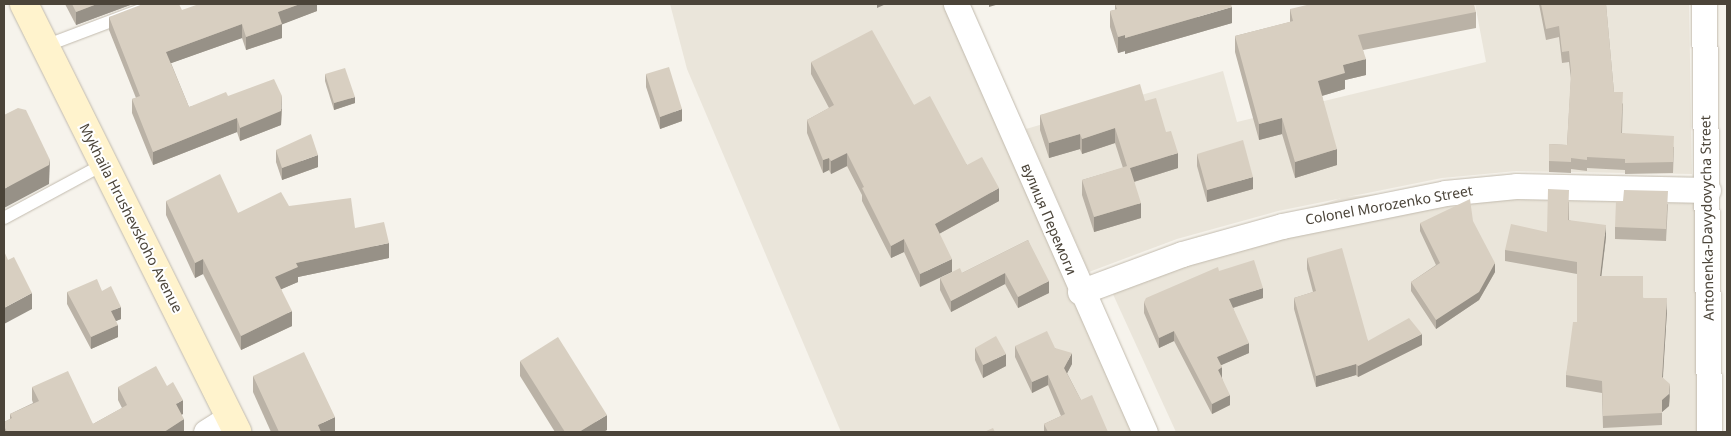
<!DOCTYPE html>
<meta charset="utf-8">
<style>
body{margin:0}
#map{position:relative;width:1731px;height:436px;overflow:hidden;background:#f6f3ec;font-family:"Noto Sans",sans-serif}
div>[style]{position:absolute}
.residential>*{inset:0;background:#eae5da}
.roads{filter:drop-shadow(0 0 1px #c2bbae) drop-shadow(0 0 1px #c2bbae)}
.service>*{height:12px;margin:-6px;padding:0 6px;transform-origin:6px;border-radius:6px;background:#fff}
.minor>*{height:25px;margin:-12.5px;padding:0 12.5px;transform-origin:12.5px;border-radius:12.5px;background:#fff}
.secondary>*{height:28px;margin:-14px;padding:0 14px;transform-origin:14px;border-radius:14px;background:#fff3cd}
.wall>*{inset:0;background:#bab2a6}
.shaded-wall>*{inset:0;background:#979187}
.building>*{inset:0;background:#d8cfc1}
span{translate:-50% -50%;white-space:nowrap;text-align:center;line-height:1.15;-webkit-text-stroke:4px #fff;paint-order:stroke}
.street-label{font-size:14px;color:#4b4439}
.frame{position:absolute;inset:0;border:5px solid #4b4439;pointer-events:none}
</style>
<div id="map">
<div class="residential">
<div style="clip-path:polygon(670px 4px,944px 4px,1139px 432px,841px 432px,687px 69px)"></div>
<div style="clip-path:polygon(1475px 4px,1689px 4px,1692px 174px,1516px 171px,1442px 178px,1278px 211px,1177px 239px,1089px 272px,1026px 129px,1223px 71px,1237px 122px,1486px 62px)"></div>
<div style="clip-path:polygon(1703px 180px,1699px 432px,1176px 432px,1106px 279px,1344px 197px,1536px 181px)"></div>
</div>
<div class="roads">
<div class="service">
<div style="left:45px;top:46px;width:119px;rotate:-20.7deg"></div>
<div style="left:4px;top:218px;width:114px;rotate:-28.4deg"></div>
</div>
<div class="minor">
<div style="left:956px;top:4px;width:468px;rotate:66.2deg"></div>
<div style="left:1704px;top:4px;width:428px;rotate:89.3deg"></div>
<div style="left:1080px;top:292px;width:109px;rotate:-20.4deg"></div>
<div style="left:1182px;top:254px;width:104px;rotate:-15.6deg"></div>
<div style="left:1282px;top:226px;width:166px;rotate:-11.4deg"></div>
<div style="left:1445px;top:193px;width:71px;rotate:-5.6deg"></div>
<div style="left:1516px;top:186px;width:192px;rotate:1.2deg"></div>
<div style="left:206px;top:432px;width:28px;rotate:-32deg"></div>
</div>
<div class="secondary">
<div style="left:24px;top:4px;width:478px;rotate:63.5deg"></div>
</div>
</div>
<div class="wall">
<div style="clip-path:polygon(65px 4px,133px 4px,76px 25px)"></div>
<div style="clip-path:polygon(317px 4px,317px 11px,282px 24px,282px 38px,246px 50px,242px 38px,171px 63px,189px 107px,228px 96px,282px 109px,281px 125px,240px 141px,237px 132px,153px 165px,132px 113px,132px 99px,136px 98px,109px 30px,109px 17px,182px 10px)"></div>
<div style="clip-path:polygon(1115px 4px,1232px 23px,1125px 54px,1125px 51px,1118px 53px,1110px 27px,1110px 11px,1115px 10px)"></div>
<div style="clip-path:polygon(1539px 4px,1606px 4px,1614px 92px,1623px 104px,1622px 133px,1674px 147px,1673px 173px,1625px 174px,1625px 170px,1587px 168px,1587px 171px,1571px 169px,1571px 173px,1549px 172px,1549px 144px,1567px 145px,1571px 79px,1569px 62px,1562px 63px,1559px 37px,1546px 40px)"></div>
<div style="clip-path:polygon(1290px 9px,1476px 12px,1476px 28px,1363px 50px,1366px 75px,1345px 80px,1345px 89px,1322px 96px,1337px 165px,1295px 178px,1282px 134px,1259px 140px,1235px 52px,1235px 36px,1290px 22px)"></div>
<div style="clip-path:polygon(811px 62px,914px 105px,999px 201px,939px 234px,920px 287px,904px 252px,891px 258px,862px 201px,862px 195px,847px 166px,831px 174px,829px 170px,823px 173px,807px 133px,807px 120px,829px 108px,811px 74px)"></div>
<div style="clip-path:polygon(325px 74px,355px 103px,334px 110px,325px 81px)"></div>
<div style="clip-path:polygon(646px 74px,682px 121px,660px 129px,646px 87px)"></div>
<div style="clip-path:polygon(1145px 101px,1178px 168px,1134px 182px,1141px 218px,1094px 232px,1082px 195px,1082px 180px,1123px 168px,1115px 143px,1082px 154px,1080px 149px,1049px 158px,1040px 130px,1040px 115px)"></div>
<div style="clip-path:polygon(276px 150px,318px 167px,282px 180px,276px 162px)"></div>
<div style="clip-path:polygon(1197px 154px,1253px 189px,1207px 202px,1197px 166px)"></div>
<div style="clip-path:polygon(166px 201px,238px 213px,289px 206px,355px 228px,389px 258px,298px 277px,298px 282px,281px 289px,292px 326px,241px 350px,203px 274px,195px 278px,166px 215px)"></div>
<div style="clip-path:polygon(1569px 201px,1569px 220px,1606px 237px,1601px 276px,1667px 310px,1663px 378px,1670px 396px,1669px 406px,1662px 412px,1662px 425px,1603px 428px,1602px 393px,1566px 387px,1566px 375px,1577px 322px,1577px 274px,1505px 261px,1505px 250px,1547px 232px)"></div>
<div style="clip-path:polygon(1668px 204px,1666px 241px,1615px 239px,1615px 227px)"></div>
<div style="clip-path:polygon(1420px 223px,1495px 272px,1479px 300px,1436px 329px,1411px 291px,1411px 282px,1436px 265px,1420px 231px)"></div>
<div style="clip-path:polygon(1028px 240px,1049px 293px,1018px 308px,1005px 284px,951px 312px,940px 290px,940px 278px,962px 273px)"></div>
<div style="clip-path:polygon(1307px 258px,1368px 341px,1422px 345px,1358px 377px,1356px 375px,1316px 387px,1294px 309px,1294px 298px,1313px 292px,1307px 269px)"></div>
<div style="clip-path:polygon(1219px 271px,1263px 298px,1233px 308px,1249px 353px,1221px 365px,1222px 378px,1230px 405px,1212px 414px,1174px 341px,1159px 348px,1144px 313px,1144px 302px)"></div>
<div style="clip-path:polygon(102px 291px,121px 319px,116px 321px,118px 337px,91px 349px,67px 304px,67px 292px)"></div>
<div style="clip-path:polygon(1015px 346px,1055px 348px,1072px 364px,1067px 373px,1081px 400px,1108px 432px,1044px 432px,1044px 424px,1061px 416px,1048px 385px,1032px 393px,1015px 357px)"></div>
<div style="clip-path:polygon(975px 348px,1006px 366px,983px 378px,975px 360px)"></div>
<div style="clip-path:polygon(520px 361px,607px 430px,603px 432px,555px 432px,520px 376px)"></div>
<div style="clip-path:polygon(253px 376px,335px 432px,271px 432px,253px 392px)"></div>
<div style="clip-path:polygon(167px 386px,183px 414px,181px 415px,184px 432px,4px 432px,4px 422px,10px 419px,10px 414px,33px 403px,32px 400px,32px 387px,93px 424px,122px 408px,118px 400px,118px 387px)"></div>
</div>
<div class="shaded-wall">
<div style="clip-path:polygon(97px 4px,133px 4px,76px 25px,76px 12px)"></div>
<div style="clip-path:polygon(300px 4px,317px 4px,317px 11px,278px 26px,278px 12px)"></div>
<div style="clip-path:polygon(877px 4px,886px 4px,877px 8px)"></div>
<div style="clip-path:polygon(989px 4px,999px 4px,989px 7px)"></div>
<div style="clip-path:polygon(1232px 7px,1232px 23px,1125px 54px,1125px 38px)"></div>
<div style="clip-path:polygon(242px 24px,242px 38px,166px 65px,166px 52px)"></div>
<div style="clip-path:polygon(282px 24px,282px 38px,246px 50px,246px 37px)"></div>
<div style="clip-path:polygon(1125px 35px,1125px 51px,1118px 53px,1118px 37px)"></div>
<div style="clip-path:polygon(1366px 59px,1366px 75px,1345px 80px,1345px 89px,1318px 97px,1318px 81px,1343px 65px)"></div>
<div style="clip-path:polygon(282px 96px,281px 125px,240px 141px,240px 128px)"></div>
<div style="clip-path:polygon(355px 97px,355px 103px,334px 110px,334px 103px)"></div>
<div style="clip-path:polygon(682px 109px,682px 121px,660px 129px,660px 117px)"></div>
<div style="clip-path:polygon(237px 118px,237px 132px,153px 165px,153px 152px)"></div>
<div style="clip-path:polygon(1282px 118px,1282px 134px,1259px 140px,1259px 124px)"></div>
<div style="clip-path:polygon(1115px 128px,1115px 143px,1082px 154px,1082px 139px)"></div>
<div style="clip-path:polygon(1080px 134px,1080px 149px,1049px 158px,1049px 143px)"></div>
<div style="clip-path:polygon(1337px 149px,1337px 165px,1295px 178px,1295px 162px)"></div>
<div style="clip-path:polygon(847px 153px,847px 166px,831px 174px,831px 161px)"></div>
<div style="clip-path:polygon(1178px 153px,1178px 168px,1130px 183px,1130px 168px)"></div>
<div style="clip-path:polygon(318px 155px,318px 167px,282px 180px,282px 168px)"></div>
<div style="clip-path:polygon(829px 158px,829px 170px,823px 173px,823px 160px)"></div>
<div style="clip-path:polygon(50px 160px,49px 184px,4px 208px,4px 189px)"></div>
<div style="clip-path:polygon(1253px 177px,1253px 189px,1207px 202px,1207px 190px)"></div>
<div style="clip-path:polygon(999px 188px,999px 201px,935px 236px,935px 224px)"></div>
<div style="clip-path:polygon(1141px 203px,1141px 218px,1094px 232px,1094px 217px)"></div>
<div style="clip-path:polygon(1606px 225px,1606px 237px,1600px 288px,1600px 276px)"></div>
<div style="clip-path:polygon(904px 239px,904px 252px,891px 258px,891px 246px)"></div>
<div style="clip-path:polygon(389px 243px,389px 258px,298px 277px,298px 282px,275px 292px,275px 277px,296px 263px)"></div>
<div style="clip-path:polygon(203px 259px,203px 274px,195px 278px,195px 263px)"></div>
<div style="clip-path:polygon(952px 259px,952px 272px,920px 287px,920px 274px)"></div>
<div style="clip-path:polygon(1495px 263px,1495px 272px,1479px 300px,1436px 329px,1436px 320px)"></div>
<div style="clip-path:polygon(1005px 273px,1005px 284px,951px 312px,951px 301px)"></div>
<div style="clip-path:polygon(1049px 281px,1049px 293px,1018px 308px,1018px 297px)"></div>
<div style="clip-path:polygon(1263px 288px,1263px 298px,1229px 309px,1229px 299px)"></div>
<div style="clip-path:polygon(32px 293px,32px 309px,4px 324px,4px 308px)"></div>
<div style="clip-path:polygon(1667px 298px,1667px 310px,1662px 389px,1662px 377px)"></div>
<div style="clip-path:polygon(121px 307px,121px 319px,111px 323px,111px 311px)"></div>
<div style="clip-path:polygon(292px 311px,292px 326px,241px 350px,241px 336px)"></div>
<div style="clip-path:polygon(118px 325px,118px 337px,91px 349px,91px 337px)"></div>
<div style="clip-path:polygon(1174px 331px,1174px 341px,1159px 348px,1159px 338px)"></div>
<div style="clip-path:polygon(1422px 334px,1422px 345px,1358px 377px,1358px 366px)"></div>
<div style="clip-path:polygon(1249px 343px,1249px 353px,1217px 367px,1217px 357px)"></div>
<div style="clip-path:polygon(1072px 353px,1072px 364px,1064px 379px,1064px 368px)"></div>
<div style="clip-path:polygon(1006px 354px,1006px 366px,983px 378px,983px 365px)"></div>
<div style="clip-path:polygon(1356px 364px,1356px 375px,1316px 387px,1316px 376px)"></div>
<div style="clip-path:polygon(1222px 367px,1222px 378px,1218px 370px)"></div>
<div style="clip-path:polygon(1048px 375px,1048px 385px,1032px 393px,1032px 382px)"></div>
<div style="clip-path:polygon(1670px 384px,1669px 406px,1662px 412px,1662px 400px)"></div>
<div style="clip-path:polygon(1230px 395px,1230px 405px,1212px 414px,1212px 404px)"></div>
<div style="clip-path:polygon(183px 400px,183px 414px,176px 417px,176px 404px)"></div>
<div style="clip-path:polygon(607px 415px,607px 430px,603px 432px,579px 432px)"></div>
<div style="clip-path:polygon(335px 417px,335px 432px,318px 432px,318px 425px)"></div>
<div style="clip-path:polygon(184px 419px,184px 432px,164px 432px)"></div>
</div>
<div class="building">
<div style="clip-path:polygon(72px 4px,97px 4px,76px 12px)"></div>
<div style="clip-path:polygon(143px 4px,179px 4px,182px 10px,199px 4px,300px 4px,278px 12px,282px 24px,246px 37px,242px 24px,166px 52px,189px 107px,226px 92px,228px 96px,274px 79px,282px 96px,281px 111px,240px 128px,237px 118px,153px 152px,132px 99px,140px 96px,109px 17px)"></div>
<div style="clip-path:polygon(1115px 4px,1231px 4px,1232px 7px,1125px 38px,1125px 35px,1118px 37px,1110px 11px,1117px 9px)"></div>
<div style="clip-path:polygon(1311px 4px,1474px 4px,1476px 12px,1358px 35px,1366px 59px,1343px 65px,1345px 73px,1318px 81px,1337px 149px,1295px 162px,1282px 118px,1259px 124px,1235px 36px,1293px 21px,1290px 9px)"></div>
<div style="clip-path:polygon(1541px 4px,1606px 4px,1614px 92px,1623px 92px,1621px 133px,1674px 136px,1673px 162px,1625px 163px,1625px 159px,1587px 157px,1587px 160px,1571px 158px,1571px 162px,1549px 161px,1549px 144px,1567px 145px,1571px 72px,1569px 51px,1562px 52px,1559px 26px,1546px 29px)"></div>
<div style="clip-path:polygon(872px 30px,914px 105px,930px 96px,967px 165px,982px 157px,999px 188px,935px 224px,952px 259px,920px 274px,904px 239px,891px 246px,862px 188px,864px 187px,847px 153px,831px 161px,829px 158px,823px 160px,807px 120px,834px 105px,811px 62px)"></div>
<div style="clip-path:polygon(669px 67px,682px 109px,660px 117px,646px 74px)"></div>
<div style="clip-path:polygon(345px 68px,355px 97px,334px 103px,325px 74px)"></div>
<div style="clip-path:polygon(1140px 84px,1145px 101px,1156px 98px,1166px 132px,1171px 131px,1178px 153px,1130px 168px,1141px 203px,1094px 217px,1082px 180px,1127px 166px,1115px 128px,1082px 139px,1080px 134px,1049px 143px,1040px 115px)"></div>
<div style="clip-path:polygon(18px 108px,26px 110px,50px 160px,49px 165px,4px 189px,4px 115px)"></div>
<div style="clip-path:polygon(311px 134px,318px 155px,282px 168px,276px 150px)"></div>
<div style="clip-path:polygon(1243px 140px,1253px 177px,1207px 190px,1197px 154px)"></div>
<div style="clip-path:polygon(220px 174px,238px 213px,281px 192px,289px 206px,351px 198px,355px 228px,384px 222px,389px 243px,296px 263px,298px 267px,275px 277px,292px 311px,241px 336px,203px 259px,195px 263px,166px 201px)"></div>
<div style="clip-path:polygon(1548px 189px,1569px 190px,1568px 220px,1606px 225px,1600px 276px,1643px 276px,1643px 298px,1667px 298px,1662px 377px,1670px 384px,1669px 394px,1662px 400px,1662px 413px,1603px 416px,1602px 381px,1566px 375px,1573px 322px,1577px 322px,1577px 262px,1505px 250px,1511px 224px,1547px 232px)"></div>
<div style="clip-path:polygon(1624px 190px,1668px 191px,1666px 229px,1615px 227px,1616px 201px,1623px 201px)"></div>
<div style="clip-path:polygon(1470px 199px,1473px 221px,1495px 263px,1479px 292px,1436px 320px,1411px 282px,1440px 263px,1420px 223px)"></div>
<div style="clip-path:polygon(1028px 240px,1049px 281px,1018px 297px,1005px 273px,951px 301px,940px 278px,960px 268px,962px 273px)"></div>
<div style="clip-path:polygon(1342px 248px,1368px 341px,1409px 318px,1422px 334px,1358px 366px,1356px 364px,1316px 376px,1294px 298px,1316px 291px,1307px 258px)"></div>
<div style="clip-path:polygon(4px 251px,8px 260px,14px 257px,32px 293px,4px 308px)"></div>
<div style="clip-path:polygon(1254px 260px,1263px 288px,1229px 299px,1249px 343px,1217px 357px,1222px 367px,1218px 370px,1230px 395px,1212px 404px,1174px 331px,1159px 338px,1144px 302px,1146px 298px,1218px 267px,1219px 271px)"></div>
<div style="clip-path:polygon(97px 279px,102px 291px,111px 286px,121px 307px,111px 311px,118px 325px,91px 337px,67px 292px)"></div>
<div style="clip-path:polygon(1047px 331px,1055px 348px,1072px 353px,1064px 368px,1081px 400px,1092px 395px,1108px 432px,1048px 432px,1044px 424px,1065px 414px,1048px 375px,1032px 382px,1015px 346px)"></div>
<div style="clip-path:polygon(996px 336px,1006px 354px,983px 365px,975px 348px)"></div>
<div style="clip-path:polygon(558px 337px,607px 415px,579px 432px,565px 432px,520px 361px)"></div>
<div style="clip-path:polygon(304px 352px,335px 417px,318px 425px,321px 432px,279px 432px,253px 376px)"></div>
<div style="clip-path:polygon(156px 366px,167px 386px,173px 382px,183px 400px,176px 404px,184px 419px,164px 432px,7px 432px,4px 426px,4px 422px,12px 418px,10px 414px,39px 401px,32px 387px,68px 371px,93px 424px,127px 405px,118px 387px)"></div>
<div style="clip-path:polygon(993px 428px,995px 432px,984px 432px)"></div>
</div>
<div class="street-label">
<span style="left:1389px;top:205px;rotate:-10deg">Colonel Morozenko Street</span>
<span style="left:131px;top:218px;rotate:63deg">Mykhaila Hrushevskoho Avenue</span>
<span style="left:1707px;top:218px;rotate:-91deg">Antonenka-Davydovycha Street</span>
<span style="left:1049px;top:219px;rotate:67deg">вулиця Перемоги</span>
</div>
<div class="frame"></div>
</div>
